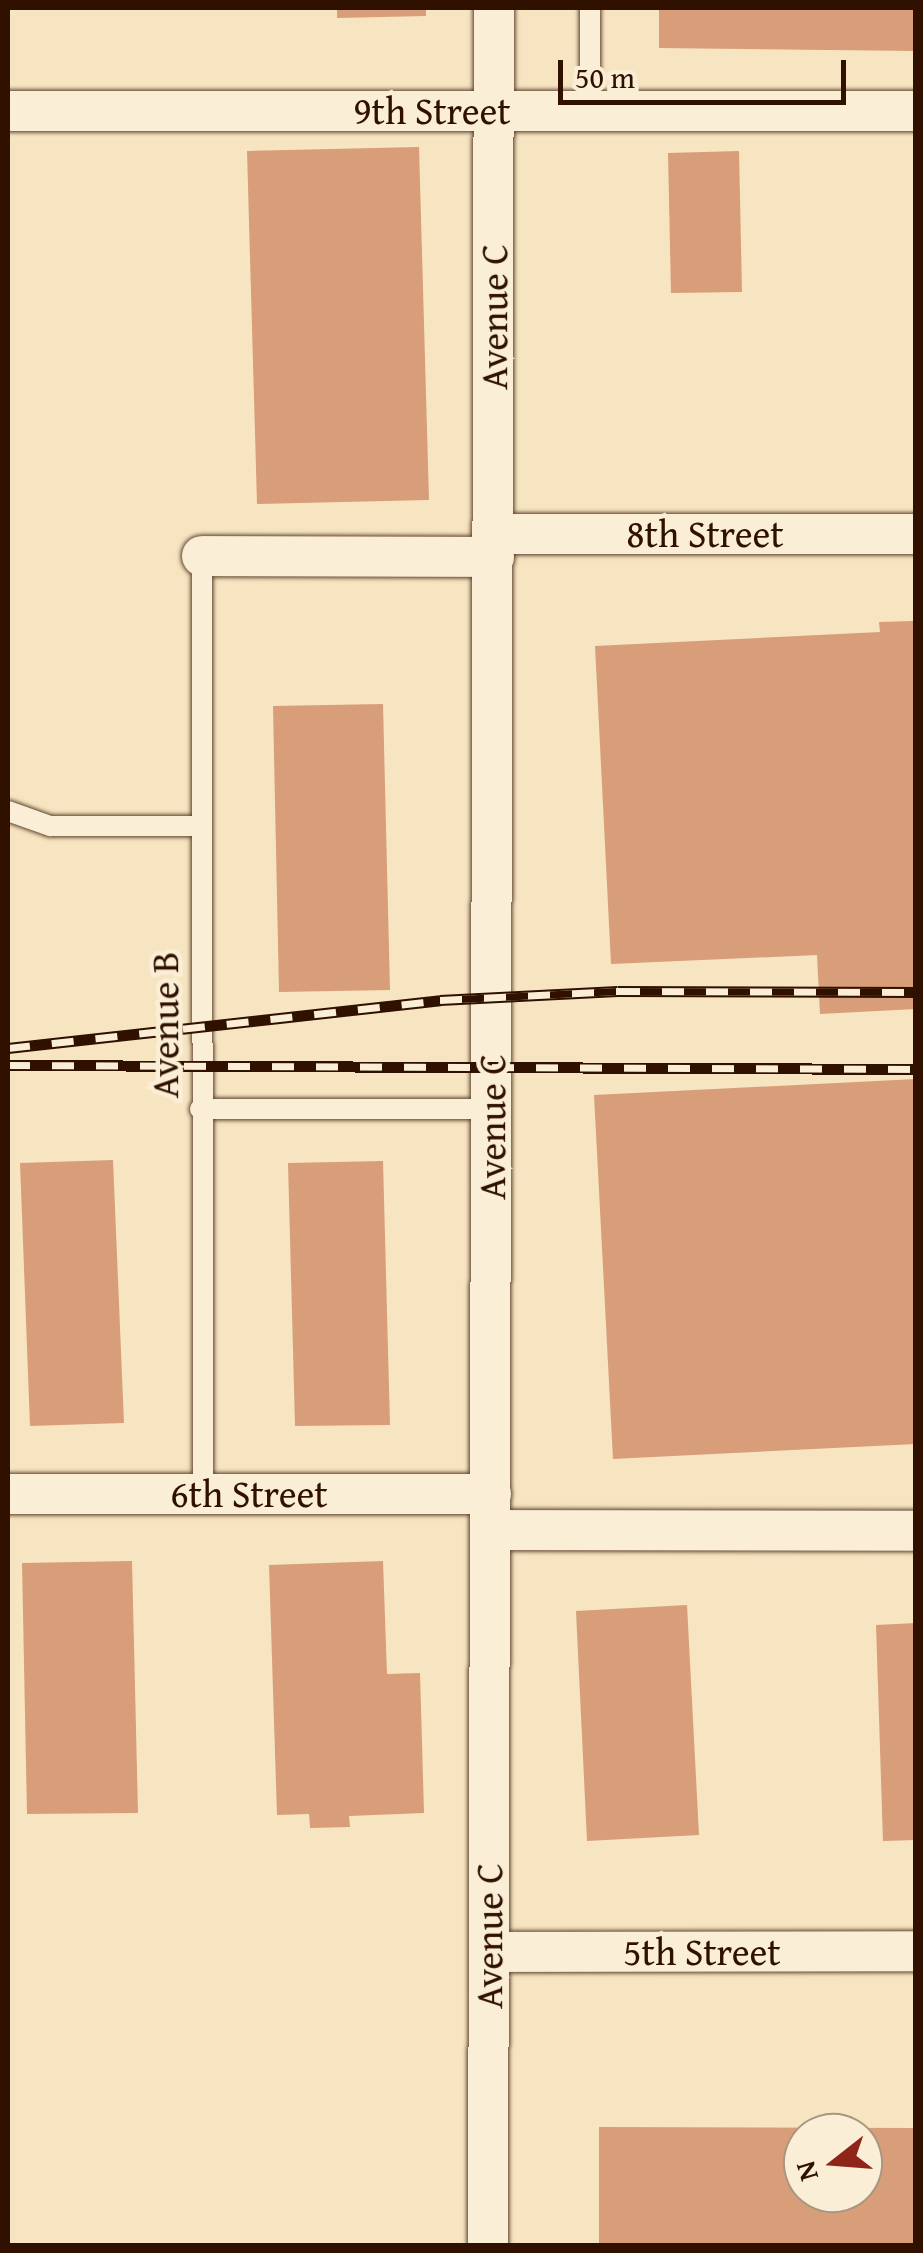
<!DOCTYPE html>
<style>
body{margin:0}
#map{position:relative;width:923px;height:2253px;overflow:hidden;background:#f7e5c1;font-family:"Gentium Book Plus",serif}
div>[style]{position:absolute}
.building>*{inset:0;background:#d79e79}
.roads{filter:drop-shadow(0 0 2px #624630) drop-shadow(0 0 2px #624630)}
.lane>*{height:20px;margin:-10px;padding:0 10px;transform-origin:10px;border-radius:10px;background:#faeed7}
.street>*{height:40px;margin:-20px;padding:0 20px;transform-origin:20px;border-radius:20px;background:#faeed7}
.rail>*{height:11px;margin-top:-5.5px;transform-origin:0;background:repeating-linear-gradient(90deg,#faeed7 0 22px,#301100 0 44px);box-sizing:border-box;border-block:2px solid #301100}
span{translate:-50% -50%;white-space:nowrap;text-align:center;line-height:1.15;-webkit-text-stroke:9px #faeed7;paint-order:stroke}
.street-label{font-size:38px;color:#301100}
.frame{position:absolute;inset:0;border:10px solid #301100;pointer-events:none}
.north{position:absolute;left:783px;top:2113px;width:100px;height:100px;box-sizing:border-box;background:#faeed7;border:2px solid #a99681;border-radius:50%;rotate:253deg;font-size:28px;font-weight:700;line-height:40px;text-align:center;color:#301100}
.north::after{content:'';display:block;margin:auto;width:35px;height:45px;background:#8f2418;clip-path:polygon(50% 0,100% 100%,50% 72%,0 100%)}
.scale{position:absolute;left:558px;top:60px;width:288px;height:45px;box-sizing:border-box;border:5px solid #301100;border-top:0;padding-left:12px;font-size:30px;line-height:35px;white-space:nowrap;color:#301100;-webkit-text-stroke:8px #faeed7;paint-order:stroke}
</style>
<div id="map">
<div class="building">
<div style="clip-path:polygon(337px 8px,426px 8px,426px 16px,337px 18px)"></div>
<div style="clip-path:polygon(659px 8px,916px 8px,916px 51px,659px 48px)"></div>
<div style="clip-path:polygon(419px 147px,429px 500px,257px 504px,247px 151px)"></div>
<div style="clip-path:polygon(739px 151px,742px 292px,671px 293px,668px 153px)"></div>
<div style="clip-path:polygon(913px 621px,916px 1009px,820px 1014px,817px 955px,611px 964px,595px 646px,880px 632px,879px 622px)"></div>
<div style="clip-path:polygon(383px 704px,390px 990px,279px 992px,273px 706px)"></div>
<div style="clip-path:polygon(916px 1079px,916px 1444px,613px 1459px,594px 1095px)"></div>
<div style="clip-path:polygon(113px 1160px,124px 1423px,30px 1426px,20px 1163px)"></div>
<div style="clip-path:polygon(383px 1161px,390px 1425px,295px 1426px,288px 1163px)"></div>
<div style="clip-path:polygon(132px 1561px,138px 1813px,27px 1814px,22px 1563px)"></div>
<div style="clip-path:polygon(383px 1561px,387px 1674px,420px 1673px,424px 1813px,349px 1816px,350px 1827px,310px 1828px,309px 1814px,277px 1815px,269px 1565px)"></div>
<div style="clip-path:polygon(687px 1605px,699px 1835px,587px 1841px,576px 1611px)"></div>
<div style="clip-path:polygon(916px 1623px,916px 1840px,883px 1841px,876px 1625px)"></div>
<div style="clip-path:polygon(evenodd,599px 2127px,916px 2128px,916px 2246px,599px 2246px,599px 2127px,803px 2133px,863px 2133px,863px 2193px,803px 2193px,803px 2133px)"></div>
</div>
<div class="roads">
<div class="lane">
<div style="left:590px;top:8px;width:102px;rotate:90deg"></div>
<div style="left:202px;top:556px;width:938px;rotate:89.94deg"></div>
<div style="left:8px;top:811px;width:45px;rotate:19.7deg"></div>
<div style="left:50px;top:826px;width:149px"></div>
<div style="left:200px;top:1109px;width:291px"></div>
</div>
<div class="street">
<div style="left:8px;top:111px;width:908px"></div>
<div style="left:495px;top:534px;width:421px"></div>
<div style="left:202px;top:556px;width:292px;rotate:0.2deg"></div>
<div style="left:8px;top:1494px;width:483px"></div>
<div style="left:490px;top:1530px;width:426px;rotate:0.1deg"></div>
<div style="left:489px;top:1952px;width:427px;rotate:-0.1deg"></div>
<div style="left:488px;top:2246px;width:2238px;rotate:-89.85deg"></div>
</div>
</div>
<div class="rail">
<div style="left:8px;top:1048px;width:435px;rotate:-6.3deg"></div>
<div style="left:440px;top:1000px;width:178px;rotate:-2.9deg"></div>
<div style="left:618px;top:991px;width:298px;rotate:0.2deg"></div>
<div style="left:8px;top:1065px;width:908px;rotate:0.25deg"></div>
</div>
<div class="street-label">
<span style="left:432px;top:111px">9th Street</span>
<span style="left:494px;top:317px;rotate:-90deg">Avenue C</span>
<span style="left:705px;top:534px">8th Street</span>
<span style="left:165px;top:1025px;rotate:-90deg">Avenue B</span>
<span style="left:492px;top:1127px;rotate:-90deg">Avenue C</span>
<span style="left:249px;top:1494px">6th Street</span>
<span style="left:489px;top:1936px;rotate:-90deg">Avenue C</span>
<span style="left:702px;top:1952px">5th Street</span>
</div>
<div class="frame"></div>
<div class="north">N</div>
<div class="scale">50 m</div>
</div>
